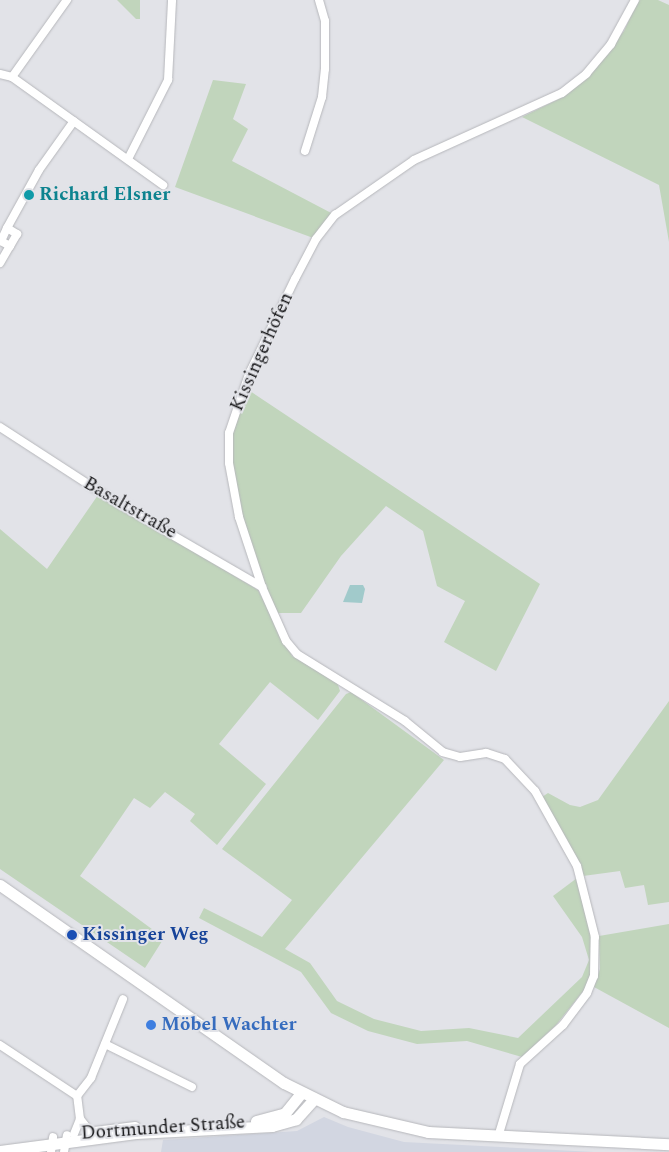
<!DOCTYPE html>
<meta charset="utf-8">
<style>
body{margin:0}
#map{position:relative;width:669px;height:1152px;overflow:hidden;background:#e2e3e8;font-family:Spectral,serif}
div>[style]{position:absolute}
.built>*{inset:0;background:#d2d6e1}
.green>*{inset:0;background:#c1d5bc}
.water>*{inset:0;background:#a1cacb}
.roads{filter:drop-shadow(0 0 1px #b6b7bb) drop-shadow(0 0 1px #b6b7bb)}
.minor>*{height:8px;margin:-4px;padding:0 4px;transform-origin:4px;border-radius:4px;background:#fff}
.secondary>*{height:11px;margin:-5.5px;padding:0 5.5px;transform-origin:5.5px;border-radius:5.5px;background:#fff}
.dots>*{width:14px;height:14px;translate:-50% -50%;box-sizing:border-box;border:2px solid #e2e3e8;border-radius:50%}
span{translate:-50% -50%;white-space:nowrap;text-align:center;line-height:1.15;-webkit-text-stroke:4px #e2e3e8;paint-order:stroke}
.culture-label{font-size:19px;color:#0d838f;font-weight:700}
.left{translate:0 -50%;text-align:left}
.street-label{font-size:19px;color:#18181a}
.transit-label{font-size:19px;color:#164399;font-weight:700}
.shop-label{font-size:19px;color:#366cbe;font-weight:700}
</style>
<div id="map">
<div class="built">
<div style="clip-path:polygon(324px 1117px,348px 1127px,404px 1142px,594px 1152px,161px 1152px,163px 1140px,297px 1131px)"></div>
</div>
<div class="green">
<div style="clip-path:polygon(117px 0,140px 0,140px 19px,136px 19px)"></div>
<div style="clip-path:polygon(638px 0,658px 0,669px 5px,669px 242px,659px 185px,522px 117px,563px 97px,584px 79px,624px 31px)"></div>
<div style="clip-path:polygon(213px 80px,246px 84px,233px 119px,248px 129px,232px 161px,335px 215px,316px 239px,175px 187px)"></div>
<div style="clip-path:polygon(244px 387px,540px 584px,496px 671px,444px 642px,465px 601px,437px 586px,423px 531px,386px 506px,341px 556px,301px 613px,276px 613px,239px 517px,228px 446px)"></div>
<div style="clip-path:polygon(98px 495px,258px 590px,292px 656px,337px 682px,340px 691px,318px 720px,270px 682px,219px 744px,266px 784px,217px 845px,190px 821px,195px 814px,165px 792px,150px 808px,134px 798px,102px 845px,80px 876px,164px 938px,145px 968px,0 869px,0 529px,47px 569px)"></div>
<div style="clip-path:polygon(351px 692px,444px 760px,285px 949px,310px 963px,337px 1001px,374px 1019px,421px 1031px,469px 1028px,518px 1038px,582px 977px,589px 960px,582px 937px,553px 896px,577px 878px,590px 924px,594px 961px,588px 985px,556px 1025px,522px 1057px,467px 1041px,417px 1044px,368px 1031px,331px 1013px,301px 972px,199px 918px,204px 908px,262px 937px,292px 900px,222px 849px,346px 694px)"></div>
<div style="clip-path:polygon(669px 701px,669px 902px,648px 905px,644px 885px,625px 888px,620px 871px,583px 876px,542px 797px,548px 793px,570px 805px,580px 807px,598px 800px)"></div>
<div style="clip-path:polygon(669px 924px,669px 1028px,594px 987px,600px 969px,599px 936px)"></div>
</div>
<div class="water">
<div style="clip-path:polygon(350px 585px,363px 585px,365px 589px,362px 603px,343px 602px)"></div>
</div>
<div class="roads">
<div class="minor">
<div style="left:0;top:74px;width:12px;rotate:14deg"></div>
<div style="left:12px;top:77px;width:186px;rotate:35.6deg"></div>
<div style="left:12px;top:77px;width:95px;rotate:-54.5deg"></div>
<div style="left:305px;top:151px;width:57px;rotate:-72.5deg"></div>
<div style="left:322px;top:97px;width:28px;rotate:-84deg"></div>
<div style="left:325px;top:69px;width:48px;rotate:-90deg"></div>
<div style="left:325px;top:21px;width:22px;rotate:-106deg"></div>
<div style="left:128px;top:159px;width:89px;rotate:-63.1deg"></div>
<div style="left:168px;top:80px;width:80px;rotate:-87.1deg"></div>
<div style="left:7px;top:228px;width:12px;rotate:31deg"></div>
<div style="left:17px;top:234px;width:14px;rotate:120deg"></div>
<div style="left:0;top:263px;width:20px;rotate:-60deg"></div>
<div style="left:10px;top:246px;width:10px;rotate:-151deg"></div>
<div style="left:1px;top:241px;width:14px;rotate:-65deg"></div>
<div style="left:7px;top:228px;width:66px;rotate:-61.1deg"></div>
<div style="left:39px;top:170px;width:60px;rotate:-54.5deg"></div>
<div style="left:0;top:427px;width:140px;rotate:33deg"></div>
<div style="left:117px;top:503px;width:168px;rotate:30.1deg"></div>
<div style="left:105px;top:1044px;width:97px;rotate:26.3deg"></div>
<div style="left:0;top:1045px;width:92px;rotate:33.5deg"></div>
<div style="left:91px;top:1133px;width:18px;rotate:-128deg"></div>
<div style="left:80px;top:1119px;width:23px;rotate:-97deg"></div>
<div style="left:77px;top:1096px;width:23px;rotate:-52deg"></div>
<div style="left:91px;top:1078px;width:85px;rotate:-67.9deg"></div>
<div style="left:74px;top:1134px;width:16px;rotate:-68deg"></div>
<div style="left:498px;top:1137px;width:76px;rotate:-73.2deg"></div>
<div style="left:520px;top:1064px;width:58px;rotate:-42.2deg"></div>
<div style="left:563px;top:1025px;width:40px;rotate:-53deg"></div>
<div style="left:587px;top:993px;width:18px;rotate:-68deg"></div>
<div style="left:594px;top:976px;width:39px;rotate:-89deg"></div>
<div style="left:595px;top:937px;width:73px;rotate:-104.2deg"></div>
<div style="left:577px;top:866px;width:86px;rotate:-119.2deg"></div>
<div style="left:535px;top:791px;width:44px;rotate:-133.2deg"></div>
<div style="left:505px;top:759px;width:20px;rotate:-162deg"></div>
<div style="left:486px;top:753px;width:26px;rotate:171deg"></div>
<div style="left:460px;top:757px;width:18px;rotate:-164deg"></div>
<div style="left:443px;top:752px;width:49px;rotate:-140.8deg"></div>
<div style="left:405px;top:721px;width:127px;rotate:-148.2deg"></div>
<div style="left:297px;top:654px;width:17px;rotate:-130deg"></div>
<div style="left:286px;top:641px;width:59px;rotate:-114deg"></div>
<div style="left:262px;top:587px;width:74px;rotate:-108.2deg"></div>
<div style="left:239px;top:517px;width:55px;rotate:-100.5deg"></div>
<div style="left:229px;top:463px;width:30px;rotate:-90deg"></div>
<div style="left:229px;top:433px;width:62px;rotate:-71.3deg"></div>
<div style="left:249px;top:374px;width:106px;rotate:-64.2deg"></div>
<div style="left:295px;top:279px;width:45px;rotate:-62.3deg"></div>
<div style="left:316px;top:239px;width:31px;rotate:-52deg"></div>
<div style="left:335px;top:215px;width:96px;rotate:-34.8deg"></div>
<div style="left:414px;top:160px;width:162px;rotate:-24.4deg"></div>
<div style="left:562px;top:93px;width:31px;rotate:-38deg"></div>
<div style="left:586px;top:74px;width:39px;rotate:-50deg"></div>
<div style="left:611px;top:44px;width:50px;rotate:-61.4deg"></div>
<div style="left:51px;top:1152px;width:15px;rotate:-82deg"></div>
<div style="left:64px;top:1152px;width:17px;rotate:-80deg"></div>
</div>
<div class="secondary">
<div style="left:0;top:885px;width:346px;rotate:34.9deg"></div>
<div style="left:284px;top:1083px;width:66px;rotate:26.2deg"></div>
<div style="left:343px;top:1112px;width:87px;rotate:13.2deg"></div>
<div style="left:428px;top:1132px;width:241px;rotate:2.9deg"></div>
<div style="left:256px;top:1121px;width:30px;rotate:-15deg"></div>
<div style="left:285px;top:1113px;width:26px;rotate:-51deg"></div>
<div style="left:94px;top:1132px;width:41px;rotate:-7deg"></div>
<div style="left:0;top:1151px;width:137px;rotate:-7.5deg"></div>
<div style="left:136px;top:1133px;width:136px;rotate:-2.9deg"></div>
<div style="left:272px;top:1126px;width:25px;rotate:-16deg"></div>
<div style="left:296px;top:1119px;width:27px;rotate:-48deg"></div>
</div>
</div>
<div class="dots">
<div style="left:29px;top:195px;background:#0f9aa8"></div>
<div style="left:72px;top:935px;background:#1a4fb4"></div>
<div style="left:151px;top:1025px;background:#3f7fe0"></div>
</div>
<div class="culture-label">
<span class="left" style="left:39px;top:195px">Richard Elsner</span>
</div>
<div class="street-label">
<span style="left:262px;top:352px;rotate:-66deg">Kissingerhöfen</span>
<span style="left:130px;top:508px;rotate:30deg">Basaltstraße</span>
<span style="left:163px;top:1128px;rotate:-4deg">Dortmunder Straße</span>
</div>
<div class="transit-label">
<span class="left" style="left:82px;top:935px">Kissinger Weg</span>
</div>
<div class="shop-label">
<span class="left" style="left:161px;top:1025px">Möbel Wachter</span>
</div>
</div>
